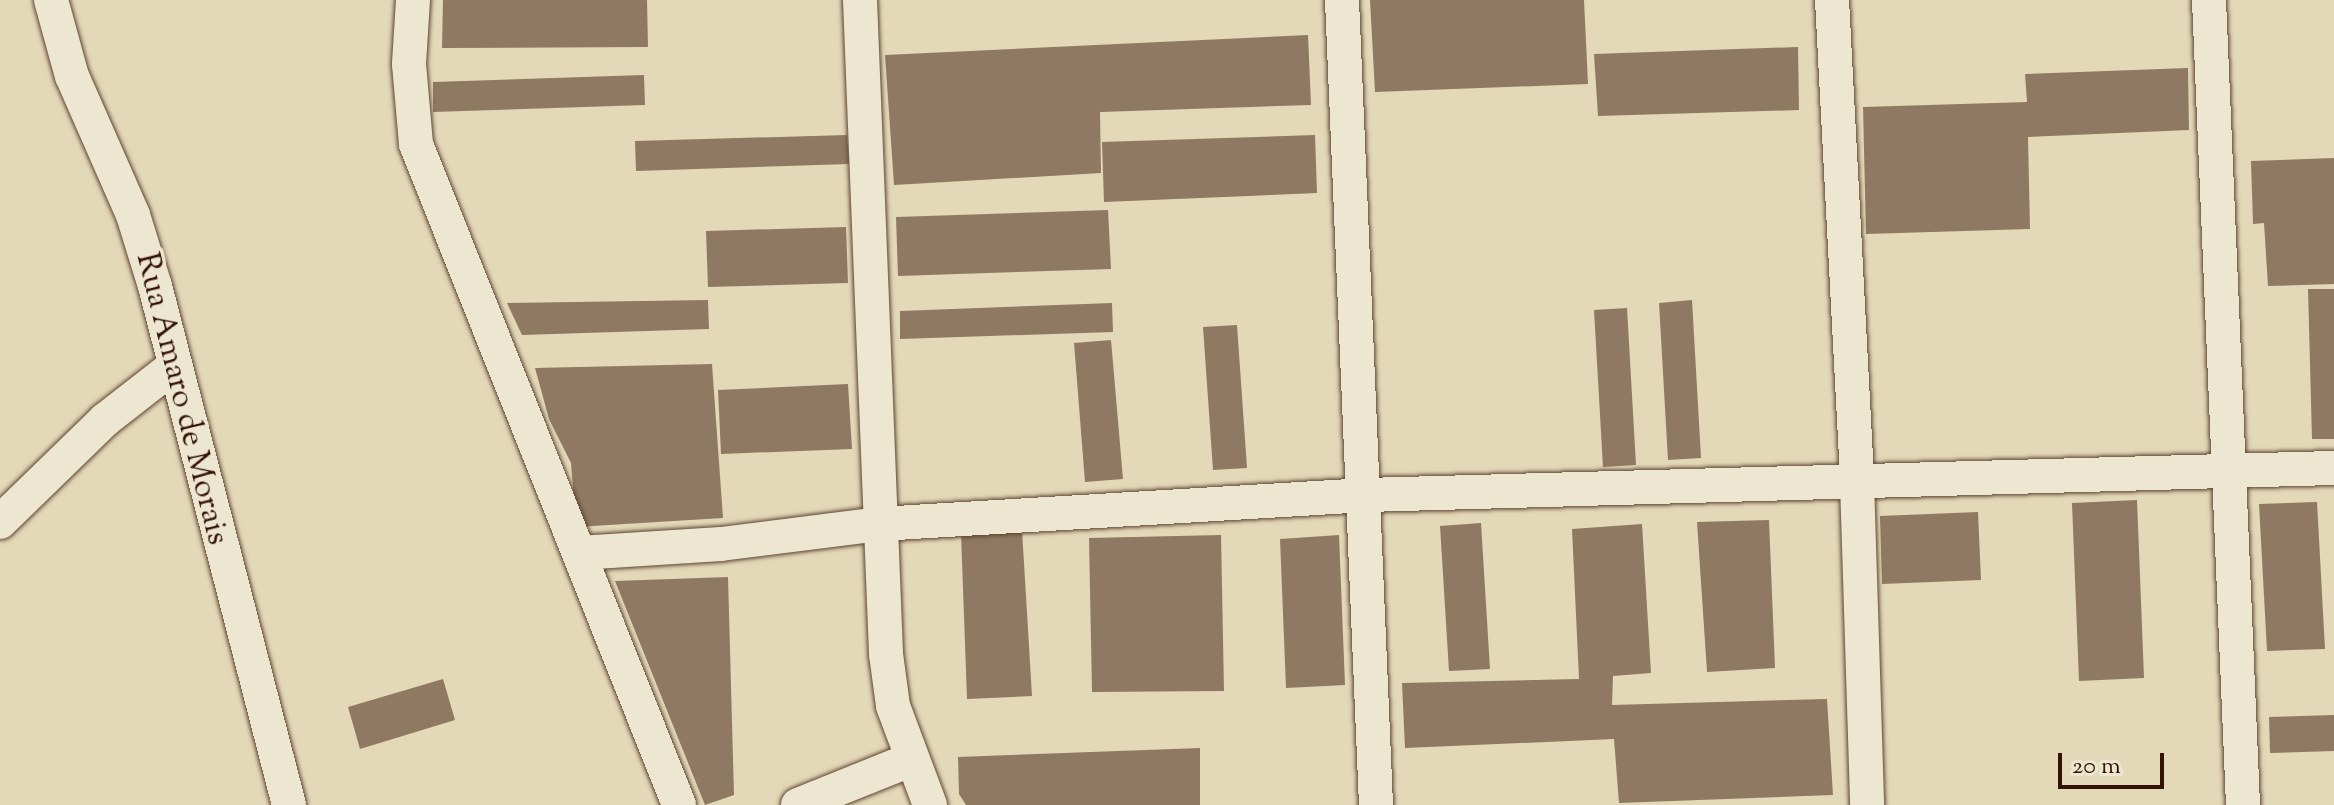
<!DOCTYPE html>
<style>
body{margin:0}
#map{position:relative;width:2334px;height:805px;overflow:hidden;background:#e3d8b8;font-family:"Sorts Mill Goudy",serif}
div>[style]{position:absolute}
.building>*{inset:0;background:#8f7962}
.roads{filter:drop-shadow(0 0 2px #5f4432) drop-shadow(0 0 2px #5f4432)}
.minor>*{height:34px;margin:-17px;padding:0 17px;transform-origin:17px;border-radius:17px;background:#ede6d1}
span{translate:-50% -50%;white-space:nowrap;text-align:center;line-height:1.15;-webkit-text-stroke:7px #ede6d1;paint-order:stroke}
.street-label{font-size:32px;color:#331205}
.scale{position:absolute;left:2058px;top:753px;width:106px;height:36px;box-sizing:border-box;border:4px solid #331205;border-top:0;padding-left:10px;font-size:24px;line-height:28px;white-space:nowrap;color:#331205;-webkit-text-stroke:6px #ede6d1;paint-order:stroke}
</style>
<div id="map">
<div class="building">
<div style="clip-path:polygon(443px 0,647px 0,648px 47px,442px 48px)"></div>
<div style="clip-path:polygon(1370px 0,1584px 0,1588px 84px,1375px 92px)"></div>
<div style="clip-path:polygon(1308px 35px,1311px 105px,1100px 112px,1101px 173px,894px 185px,885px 55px)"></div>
<div style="clip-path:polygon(1798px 47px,1799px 110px,1598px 116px,1594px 54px)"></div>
<div style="clip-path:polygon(2188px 68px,2189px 130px,2028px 137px,2030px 229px,1866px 234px,1863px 107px,2027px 102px,2025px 74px)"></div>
<div style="clip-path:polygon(644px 75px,645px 105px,433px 112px,433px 82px)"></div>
<div style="clip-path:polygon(847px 135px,849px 164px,636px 171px,635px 141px)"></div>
<div style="clip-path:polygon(1315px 135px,1317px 193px,1104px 202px,1102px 142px)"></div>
<div style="clip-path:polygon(2334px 158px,2334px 284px,2268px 286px,2264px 223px,2253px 224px,2251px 161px)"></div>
<div style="clip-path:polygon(1108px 210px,1111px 269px,898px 276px,896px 217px)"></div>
<div style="clip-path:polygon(846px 227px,848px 283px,708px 287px,706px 231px)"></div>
<div style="clip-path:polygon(2308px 289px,2334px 289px,2334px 439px,2312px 439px)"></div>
<div style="clip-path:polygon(708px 300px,709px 329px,522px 335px,507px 303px)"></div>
<div style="clip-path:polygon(1692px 300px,1701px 458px,1668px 460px,1659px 303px)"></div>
<div style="clip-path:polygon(1112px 303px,1113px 332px,900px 339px,900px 311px)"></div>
<div style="clip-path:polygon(1627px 308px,1636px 465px,1603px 467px,1594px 310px)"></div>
<div style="clip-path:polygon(1237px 325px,1247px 468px,1213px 470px,1203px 327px)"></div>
<div style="clip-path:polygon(1111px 340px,1123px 479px,1085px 482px,1074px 343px)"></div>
<div style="clip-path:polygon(712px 364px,723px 518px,576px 527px,571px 463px,549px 419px,535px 368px)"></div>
<div style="clip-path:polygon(848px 384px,852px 449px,721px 454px,718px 390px)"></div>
<div style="clip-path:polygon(2137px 500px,2144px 678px,2079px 681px,2072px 503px)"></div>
<div style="clip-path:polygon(2317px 502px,2325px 649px,2267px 651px,2259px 504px)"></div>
<div style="clip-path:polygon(1978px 512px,1981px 580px,1882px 584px,1880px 516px)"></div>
<div style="clip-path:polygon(1769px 520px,1775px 668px,1707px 672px,1697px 522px)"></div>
<div style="clip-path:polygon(1481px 523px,1490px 669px,1449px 671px,1440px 526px)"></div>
<div style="clip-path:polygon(1642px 524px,1651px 673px,1613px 676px,1612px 705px,1827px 699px,1833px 795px,1619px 803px,1614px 739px,1405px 748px,1402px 683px,1579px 679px,1572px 529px)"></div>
<div style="clip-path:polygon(1022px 530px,1032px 696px,967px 699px,961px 533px)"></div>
<div style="clip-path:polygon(1221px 535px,1224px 691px,1092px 692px,1089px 538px)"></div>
<div style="clip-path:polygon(1339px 535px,1345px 685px,1286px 688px,1280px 539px)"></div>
<div style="clip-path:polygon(728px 577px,734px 795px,705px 805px,615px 581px)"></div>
<div style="clip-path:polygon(443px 679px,455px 720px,360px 749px,348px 707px)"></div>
<div style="clip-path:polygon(2334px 715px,2334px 751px,2270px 753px,2269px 717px)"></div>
<div style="clip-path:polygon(1200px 748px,1200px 805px,966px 805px,959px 794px,958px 757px)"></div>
</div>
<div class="roads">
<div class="minor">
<div style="left:51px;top:0;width:79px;rotate:74.6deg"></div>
<div style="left:72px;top:76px;width:152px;rotate:66.3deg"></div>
<div style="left:133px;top:215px;width:74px;rotate:72.8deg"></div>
<div style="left:155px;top:286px;width:536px;rotate:75.52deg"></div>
<div style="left:413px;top:0;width:64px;rotate:93.6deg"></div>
<div style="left:409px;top:64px;width:80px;rotate:85deg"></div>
<div style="left:416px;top:144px;width:711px;rotate:68.3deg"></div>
<div style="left:860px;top:0;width:655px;rotate:87.72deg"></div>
<div style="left:886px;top:654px;width:52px;rotate:82.3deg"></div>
<div style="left:893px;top:706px;width:106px;rotate:69.5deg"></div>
<div style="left:1342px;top:0;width:806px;rotate:87.58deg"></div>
<div style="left:1832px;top:0;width:483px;rotate:87deg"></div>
<div style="left:1857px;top:482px;width:323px;rotate:88.2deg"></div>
<div style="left:2209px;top:0;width:806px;rotate:87.58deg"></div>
<div style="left:0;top:522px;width:146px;rotate:-44.2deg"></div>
<div style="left:105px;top:420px;width:88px;rotate:-38deg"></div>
<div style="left:579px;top:553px;width:142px;rotate:-3.6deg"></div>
<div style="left:721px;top:544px;width:159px;rotate:-7.2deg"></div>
<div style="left:879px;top:524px;width:488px;rotate:-3.4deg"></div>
<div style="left:1366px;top:495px;width:968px;rotate:-1.6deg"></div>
<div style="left:798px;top:805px;width:121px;rotate:-21.9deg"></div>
</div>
</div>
<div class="street-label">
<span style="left:181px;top:399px;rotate:76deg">Rua Amaro de Morais</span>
</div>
<div class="scale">20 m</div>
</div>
